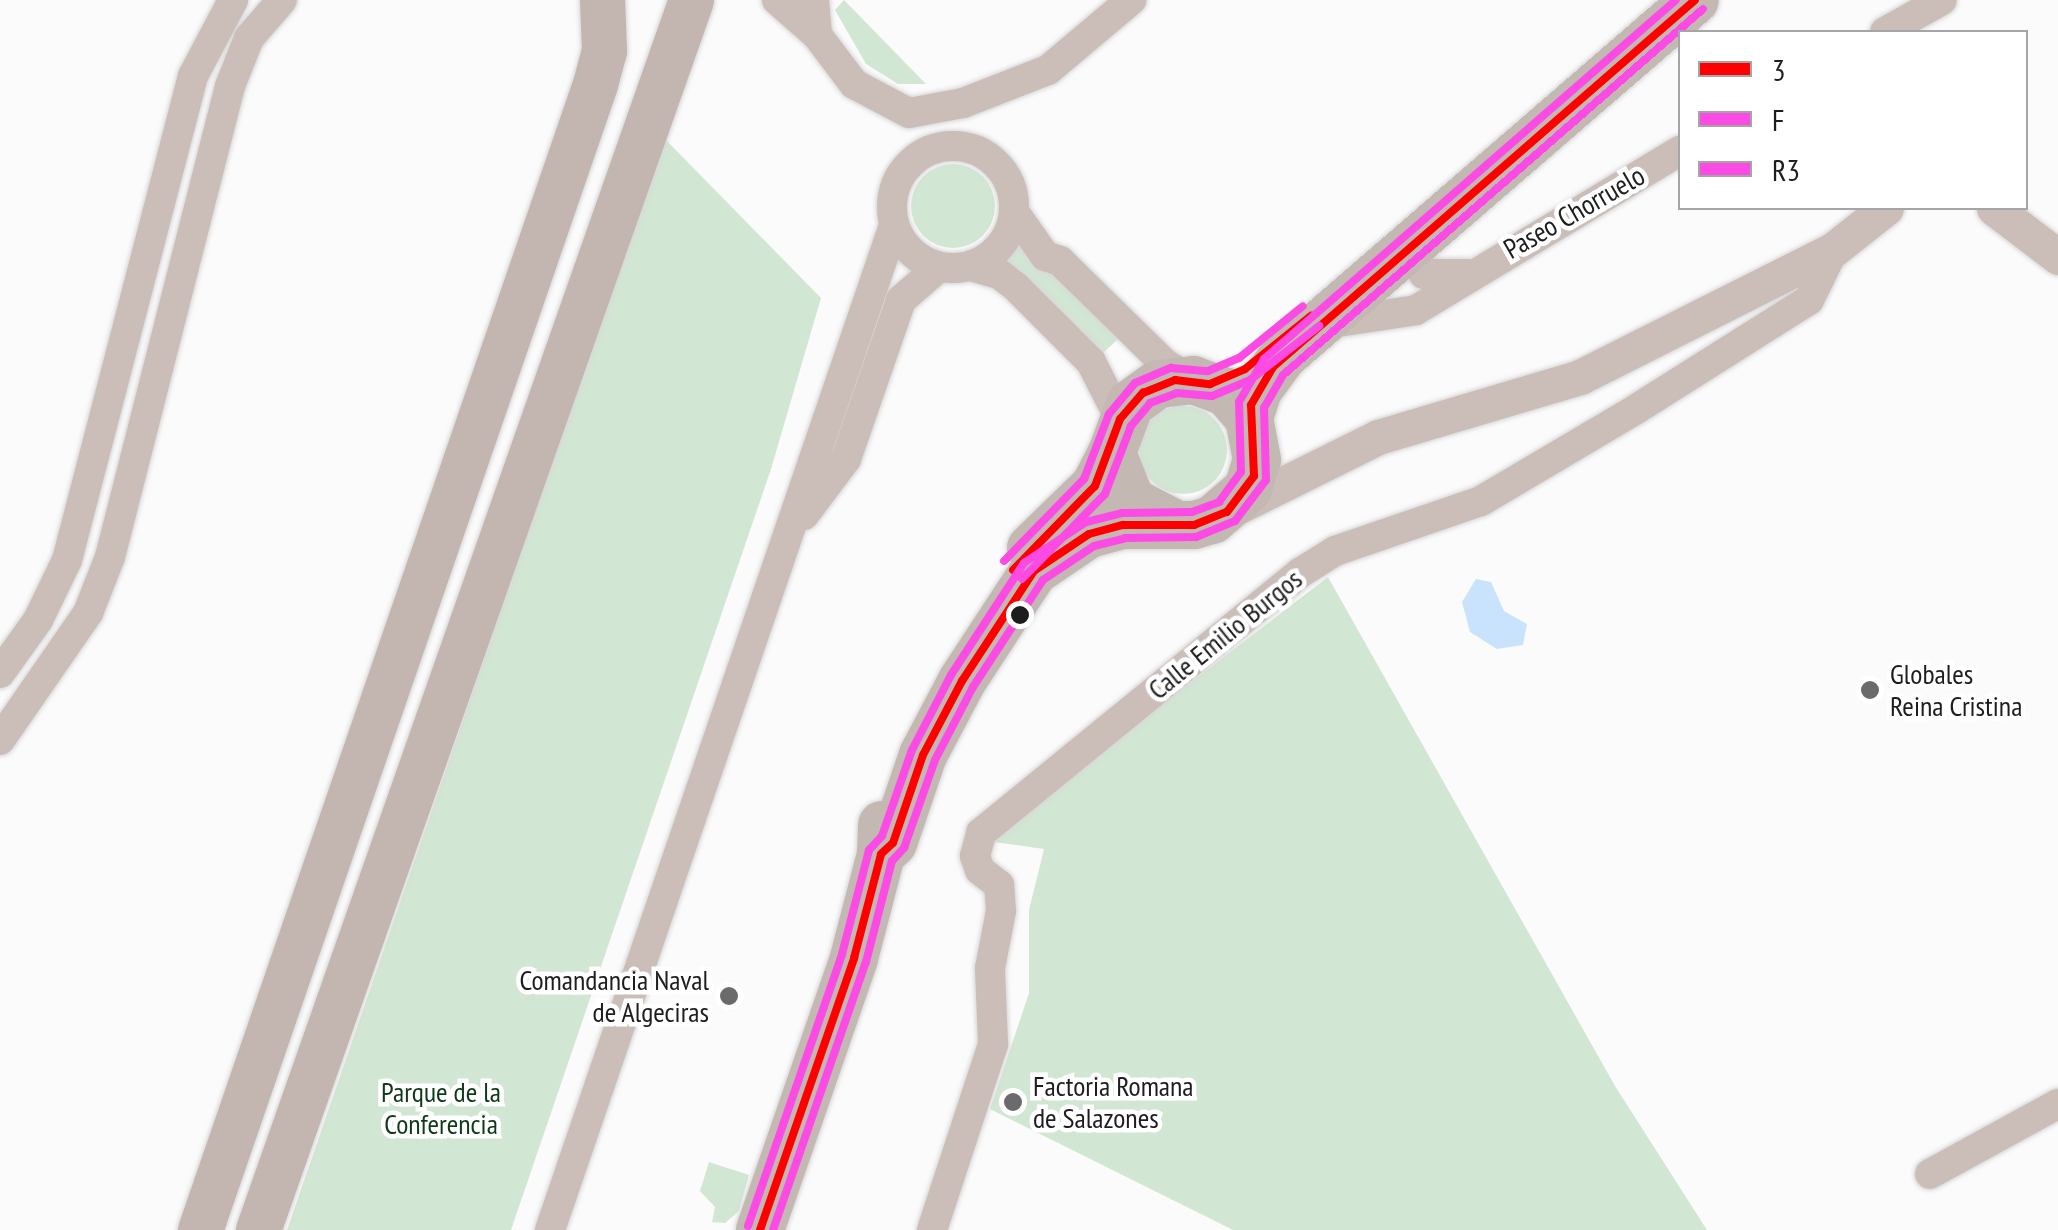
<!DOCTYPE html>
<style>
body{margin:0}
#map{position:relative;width:2058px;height:1230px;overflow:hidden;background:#fbfbfb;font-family:"PT Sans Narrow",sans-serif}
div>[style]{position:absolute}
.green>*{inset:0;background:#d2e6d4}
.round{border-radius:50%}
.water>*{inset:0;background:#cae3fc}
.roads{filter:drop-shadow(0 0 2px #d7d7d8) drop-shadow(0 0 2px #d7d7d8)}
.minor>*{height:30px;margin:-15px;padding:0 15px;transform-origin:15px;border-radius:15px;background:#cbbeb9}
.minor>.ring{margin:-15px;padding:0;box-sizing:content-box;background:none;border:30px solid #cbbeb9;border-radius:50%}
.tertiary>*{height:35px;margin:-17.5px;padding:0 17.5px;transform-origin:17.5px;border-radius:17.5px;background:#cbbeb9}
.primary>*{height:45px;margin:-22.5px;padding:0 22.5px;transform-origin:22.5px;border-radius:22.5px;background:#c3b5af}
.trunk>*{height:48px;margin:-24px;padding:0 24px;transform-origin:24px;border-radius:24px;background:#c4b8b2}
.bus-1>*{height:8px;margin:-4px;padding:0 4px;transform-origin:4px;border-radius:4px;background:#f00}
.bus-2>*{height:8px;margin:-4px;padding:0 4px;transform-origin:4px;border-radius:4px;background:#fb4be4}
.bus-3>*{height:8px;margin:-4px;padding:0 4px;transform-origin:4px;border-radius:4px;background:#fb4be4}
.dots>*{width:28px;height:28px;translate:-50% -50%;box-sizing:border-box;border:5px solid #fff;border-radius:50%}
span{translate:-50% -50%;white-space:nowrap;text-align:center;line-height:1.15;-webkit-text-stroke:9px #fff;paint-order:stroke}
.street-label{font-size:28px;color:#1d1d1e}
.poi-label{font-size:28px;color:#1d1d1e}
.left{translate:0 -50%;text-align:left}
.right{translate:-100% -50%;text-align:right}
.park-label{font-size:28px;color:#0f3a19}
.legend{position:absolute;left:1678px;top:30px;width:350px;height:180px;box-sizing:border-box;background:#fff;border:2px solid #a5a5a5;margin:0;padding:12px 18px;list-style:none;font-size:30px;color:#1d1d1e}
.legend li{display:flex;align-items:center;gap:20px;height:50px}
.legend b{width:50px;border:2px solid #a5a5a5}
</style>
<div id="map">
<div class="green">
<div style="clip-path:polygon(844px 0,926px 84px,898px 84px,866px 64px,835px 10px)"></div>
<div style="clip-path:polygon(664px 138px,821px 298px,771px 469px,511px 1230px,287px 1230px)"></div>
<div class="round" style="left:911px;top:164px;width:84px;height:84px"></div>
<div style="clip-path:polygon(1019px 239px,1118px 339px,1103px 353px,1004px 260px)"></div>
<div class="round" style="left:1139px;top:406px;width:88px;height:88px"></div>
<div style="clip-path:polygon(1328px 577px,1615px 1086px,1707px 1230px,1233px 1230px,990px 1109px,1029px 993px,1029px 910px,1044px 849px,994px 842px,1052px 789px)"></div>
<div style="clip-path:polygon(709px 1162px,749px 1175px,739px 1211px,725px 1223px,712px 1222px,715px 1207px,700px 1191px)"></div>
</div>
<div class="water">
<div style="clip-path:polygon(1476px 579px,1491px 582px,1504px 611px,1527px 624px,1523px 645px,1497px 649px,1470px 632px,1462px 602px)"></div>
</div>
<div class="roads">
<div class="minor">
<div style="left:777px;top:0;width:53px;rotate:41.2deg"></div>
<div style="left:817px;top:35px;width:61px;rotate:52.9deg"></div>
<div style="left:854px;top:84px;width:62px;rotate:27.8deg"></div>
<div style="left:909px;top:113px;width:55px;rotate:-10.5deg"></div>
<div style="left:963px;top:103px;width:91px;rotate:-21.2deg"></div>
<div style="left:1048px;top:70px;width:109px;rotate:-40.1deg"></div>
<div style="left:814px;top:0;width:35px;rotate:85deg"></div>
<div style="left:1885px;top:32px;width:65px;rotate:-29.3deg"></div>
<div class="ring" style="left:892px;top:146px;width:92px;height:92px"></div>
<div style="left:1014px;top:212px;width:54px;rotate:54.8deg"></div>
<div style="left:1045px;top:256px;width:16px;rotate:18deg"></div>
<div style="left:1060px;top:261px;width:147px;rotate:44.4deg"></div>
<div style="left:1165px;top:364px;width:32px;rotate:30deg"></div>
<div style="left:1415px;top:243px;width:13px;rotate:99deg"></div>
<div style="left:1413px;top:256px;width:21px;rotate:59deg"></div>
<div style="left:1424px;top:274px;width:43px"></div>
<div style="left:971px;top:266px;width:29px;rotate:16deg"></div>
<div style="left:999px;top:274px;width:21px;rotate:37deg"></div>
<div style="left:1016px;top:287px;width:106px;rotate:45deg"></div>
<div style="left:1091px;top:362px;width:64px;rotate:63deg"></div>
<div style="left:1325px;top:324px;width:92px;rotate:-8.7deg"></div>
<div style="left:1416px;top:310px;width:308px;rotate:-31.1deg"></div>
<div style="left:804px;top:515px;width:70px;rotate:-53.1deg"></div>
<div style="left:846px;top:459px;width:168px;rotate:-70.9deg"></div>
<div style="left:901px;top:300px;width:50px;rotate:-41deg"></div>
<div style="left:0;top:673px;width:65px;rotate:-54.4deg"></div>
<div style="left:38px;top:620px;width:67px;rotate:-64.2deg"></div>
<div style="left:67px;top:560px;width:500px;rotate:-75.41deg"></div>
<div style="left:193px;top:76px;width:86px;rotate:-62.2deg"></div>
<div style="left:0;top:740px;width:155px;rotate:-55.3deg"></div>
<div style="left:88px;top:613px;width:60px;rotate:-68.6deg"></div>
<div style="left:110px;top:557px;width:486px;rotate:-75.7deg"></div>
<div style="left:230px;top:86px;width:52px;rotate:-68.4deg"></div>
<div style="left:249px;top:38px;width:50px;rotate:-49deg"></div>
<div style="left:1930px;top:1174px;width:146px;rotate:-28.7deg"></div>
<div style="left:550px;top:1230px;width:1062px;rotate:-71.1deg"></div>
<div style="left:932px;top:1230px;width:196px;rotate:-71.8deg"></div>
<div style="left:993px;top:1044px;width:76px;rotate:-92.3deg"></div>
<div style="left:990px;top:968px;width:58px;rotate:-79.1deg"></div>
<div style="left:1001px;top:911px;width:26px;rotate:-94deg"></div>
<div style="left:999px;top:885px;width:24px;rotate:-142deg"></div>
<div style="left:980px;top:870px;width:15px;rotate:-110deg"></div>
<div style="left:975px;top:856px;width:24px;rotate:-75deg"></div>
<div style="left:981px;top:833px;width:412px;rotate:-39.2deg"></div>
<div style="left:1300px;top:573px;width:41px;rotate:-32.2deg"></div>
<div style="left:1335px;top:551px;width:154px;rotate:-18.9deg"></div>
<div style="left:1481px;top:501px;width:182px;rotate:-30.6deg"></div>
<div style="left:1638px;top:408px;width:202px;rotate:-32.3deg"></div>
<div style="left:1809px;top:300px;width:57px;rotate:-63.9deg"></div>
</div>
<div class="tertiary">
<div style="left:1994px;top:208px;width:81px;rotate:37.4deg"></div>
<div style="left:1227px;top:512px;width:169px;rotate:-26.4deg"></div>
<div style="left:1378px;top:437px;width:211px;rotate:-16.5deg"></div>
<div style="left:1580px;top:377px;width:284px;rotate:-26.7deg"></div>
<div style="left:1834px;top:249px;width:66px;rotate:-38.3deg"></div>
</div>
<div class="primary">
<div style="left:200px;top:1230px;width:1212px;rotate:-70.98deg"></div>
<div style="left:595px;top:84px;width:34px;rotate:-75deg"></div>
<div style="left:604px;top:51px;width:51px;rotate:-92.2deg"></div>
<div style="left:258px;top:1230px;width:1304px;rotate:-70.61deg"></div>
</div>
<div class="trunk">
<div style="left:1249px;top:418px;width:29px;rotate:-72deg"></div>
<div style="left:1258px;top:390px;width:42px;rotate:-53.7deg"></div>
<div style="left:1283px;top:356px;width:544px;rotate:-40.83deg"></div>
<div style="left:1031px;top:548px;width:89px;rotate:-44.1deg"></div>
<div style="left:1095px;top:486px;width:37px;rotate:-63deg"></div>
<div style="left:881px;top:854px;width:16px;rotate:-43deg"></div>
<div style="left:893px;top:843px;width:93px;rotate:-71.2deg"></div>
<div style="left:923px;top:755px;width:84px;rotate:-62.2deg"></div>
<div style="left:962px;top:681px;width:131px;rotate:-56.8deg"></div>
<div style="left:1034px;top:571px;width:66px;rotate:-33.9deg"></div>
<div style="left:1089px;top:534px;width:35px;rotate:-15deg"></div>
<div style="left:1123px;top:525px;width:71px"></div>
<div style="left:1194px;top:525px;width:19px;rotate:-16deg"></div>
<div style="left:1212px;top:520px;width:48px;rotate:-40.7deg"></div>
<div style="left:1248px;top:489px;width:30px;rotate:-73deg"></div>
<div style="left:1257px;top:460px;width:43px;rotate:-100.8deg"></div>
<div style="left:1249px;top:418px;width:35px;rotate:-131deg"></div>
<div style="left:1226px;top:392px;width:35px;rotate:-160deg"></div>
<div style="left:1193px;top:380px;width:35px;rotate:173deg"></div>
<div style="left:1158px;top:384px;width:34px;rotate:144deg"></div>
<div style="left:1130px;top:404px;width:52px;rotate:110.2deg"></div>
<div style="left:1112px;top:453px;width:52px;rotate:68.4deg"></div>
<div style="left:1131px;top:501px;width:52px;rotate:27.6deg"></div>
<div style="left:760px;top:1230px;width:288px;rotate:-70.9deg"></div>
<div style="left:854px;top:958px;width:107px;rotate:-75.4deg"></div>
<div style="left:881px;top:854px;width:29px;rotate:-88deg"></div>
</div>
</div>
<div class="bus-1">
<div style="left:1013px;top:570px;width:117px;rotate:-45.7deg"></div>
<div style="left:1095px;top:486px;width:72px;rotate:-69.5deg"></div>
<div style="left:1120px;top:419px;width:35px;rotate:-49deg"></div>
<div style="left:1143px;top:393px;width:35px;rotate:-22deg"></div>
<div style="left:1175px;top:380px;width:35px;rotate:7deg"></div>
<div style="left:1210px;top:384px;width:38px;rotate:-23deg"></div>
<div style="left:1245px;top:369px;width:85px;rotate:-38.8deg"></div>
<div style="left:760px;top:1230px;width:288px;rotate:-70.9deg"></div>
<div style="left:854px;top:958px;width:107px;rotate:-75.4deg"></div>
<div style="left:881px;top:854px;width:16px;rotate:-43deg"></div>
<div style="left:893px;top:843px;width:93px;rotate:-71.2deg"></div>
<div style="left:923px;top:755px;width:84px;rotate:-62.2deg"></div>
<div style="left:962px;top:681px;width:131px;rotate:-56.8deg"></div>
<div style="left:1034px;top:571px;width:66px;rotate:-33.9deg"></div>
<div style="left:1089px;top:534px;width:35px;rotate:-15deg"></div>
<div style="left:1123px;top:525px;width:71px"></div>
<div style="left:1194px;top:525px;width:35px;rotate:-22deg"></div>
<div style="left:1227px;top:512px;width:45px;rotate:-53.1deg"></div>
<div style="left:1254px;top:476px;width:71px;rotate:-92.4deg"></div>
<div style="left:1251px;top:405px;width:44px;rotate:-59.9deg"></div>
<div style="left:1273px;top:367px;width:559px;rotate:-41.01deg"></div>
</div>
<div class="bus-2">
<div style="left:1022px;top:579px;width:119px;rotate:-45.7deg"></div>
<div style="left:1105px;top:494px;width:73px;rotate:-69.1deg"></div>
<div style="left:1131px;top:426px;width:30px;rotate:-50deg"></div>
<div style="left:1150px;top:403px;width:29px;rotate:-20deg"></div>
<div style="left:1177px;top:393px;width:35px;rotate:5deg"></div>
<div style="left:1212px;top:396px;width:41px;rotate:-22.8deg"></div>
<div style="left:1250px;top:380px;width:88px;rotate:-38deg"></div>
<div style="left:773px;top:1230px;width:284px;rotate:-70.9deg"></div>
<div style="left:866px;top:962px;width:104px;rotate:-75.6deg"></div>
<div style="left:892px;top:861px;width:18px;rotate:-47deg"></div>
<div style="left:904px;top:848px;width:93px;rotate:-70.6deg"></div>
<div style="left:935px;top:760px;width:82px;rotate:-62.5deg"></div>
<div style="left:973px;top:687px;width:128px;rotate:-56.8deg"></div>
<div style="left:1043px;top:580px;width:61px;rotate:-33.7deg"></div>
<div style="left:1094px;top:546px;width:32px;rotate:-14deg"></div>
<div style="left:1125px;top:538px;width:71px;rotate:-0.8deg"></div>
<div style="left:1196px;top:537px;width:42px;rotate:-22.3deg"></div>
<div style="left:1235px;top:521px;width:51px;rotate:-52.9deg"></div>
<div style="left:1266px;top:480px;width:72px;rotate:-91.6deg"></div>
<div style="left:1264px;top:408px;width:38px;rotate:-60deg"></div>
<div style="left:1283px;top:375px;width:557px;rotate:-41.07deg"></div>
</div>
<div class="bus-3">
<div style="left:1004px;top:561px;width:115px;rotate:-45.7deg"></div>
<div style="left:1084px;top:479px;width:70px;rotate:-69deg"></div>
<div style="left:1109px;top:414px;width:40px;rotate:-50deg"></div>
<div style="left:1135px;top:383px;width:39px;rotate:-23deg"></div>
<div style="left:1171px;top:368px;width:37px;rotate:5deg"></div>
<div style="left:1208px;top:371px;width:34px;rotate:-23deg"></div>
<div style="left:1239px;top:358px;width:82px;rotate:-39.1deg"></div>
<div style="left:748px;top:1226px;width:288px;rotate:-70.9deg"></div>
<div style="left:842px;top:954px;width:107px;rotate:-75.4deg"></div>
<div style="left:869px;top:850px;width:19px;rotate:-47deg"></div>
<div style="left:882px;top:836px;width:91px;rotate:-70.8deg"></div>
<div style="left:912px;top:750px;width:85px;rotate:-62.5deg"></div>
<div style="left:951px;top:675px;width:134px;rotate:-56.9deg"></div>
<div style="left:1024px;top:563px;width:74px;rotate:-33.5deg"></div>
<div style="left:1086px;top:522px;width:37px;rotate:-14deg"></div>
<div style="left:1122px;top:513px;width:70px;rotate:-0.8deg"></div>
<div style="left:1192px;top:512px;width:29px;rotate:-20deg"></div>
<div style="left:1219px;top:502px;width:37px;rotate:-54deg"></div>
<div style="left:1241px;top:472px;width:70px;rotate:-91.6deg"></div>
<div style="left:1239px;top:402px;width:50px;rotate:-59.8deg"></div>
<div style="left:1264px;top:359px;width:546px;rotate:-41.07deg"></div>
</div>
<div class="dots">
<div style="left:1020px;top:615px;background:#1d1d1e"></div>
<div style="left:1870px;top:690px;background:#6b6b6b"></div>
<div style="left:729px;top:996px;background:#6b6b6b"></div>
<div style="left:1013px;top:1102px;background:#6b6b6b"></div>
</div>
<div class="street-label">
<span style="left:1574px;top:212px;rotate:-30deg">Paseo Chorruelo</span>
<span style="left:1225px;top:634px;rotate:-39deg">Calle Emilio Burgos</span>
</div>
<div class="poi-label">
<span class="left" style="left:1890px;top:690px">Globales<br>Reina Cristina</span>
<span class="right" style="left:709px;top:996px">Comandancia Naval<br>de Algeciras</span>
<span class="left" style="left:1033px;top:1102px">Factoria Romana<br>de Salazones</span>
</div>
<div class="park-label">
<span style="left:441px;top:1108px">Parque de la<br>Conferencia</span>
</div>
<ul class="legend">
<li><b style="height:12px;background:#f00"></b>3</li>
<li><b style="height:12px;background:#fb4be4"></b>F</li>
<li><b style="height:12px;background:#fb4be4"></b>R3</li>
</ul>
</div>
